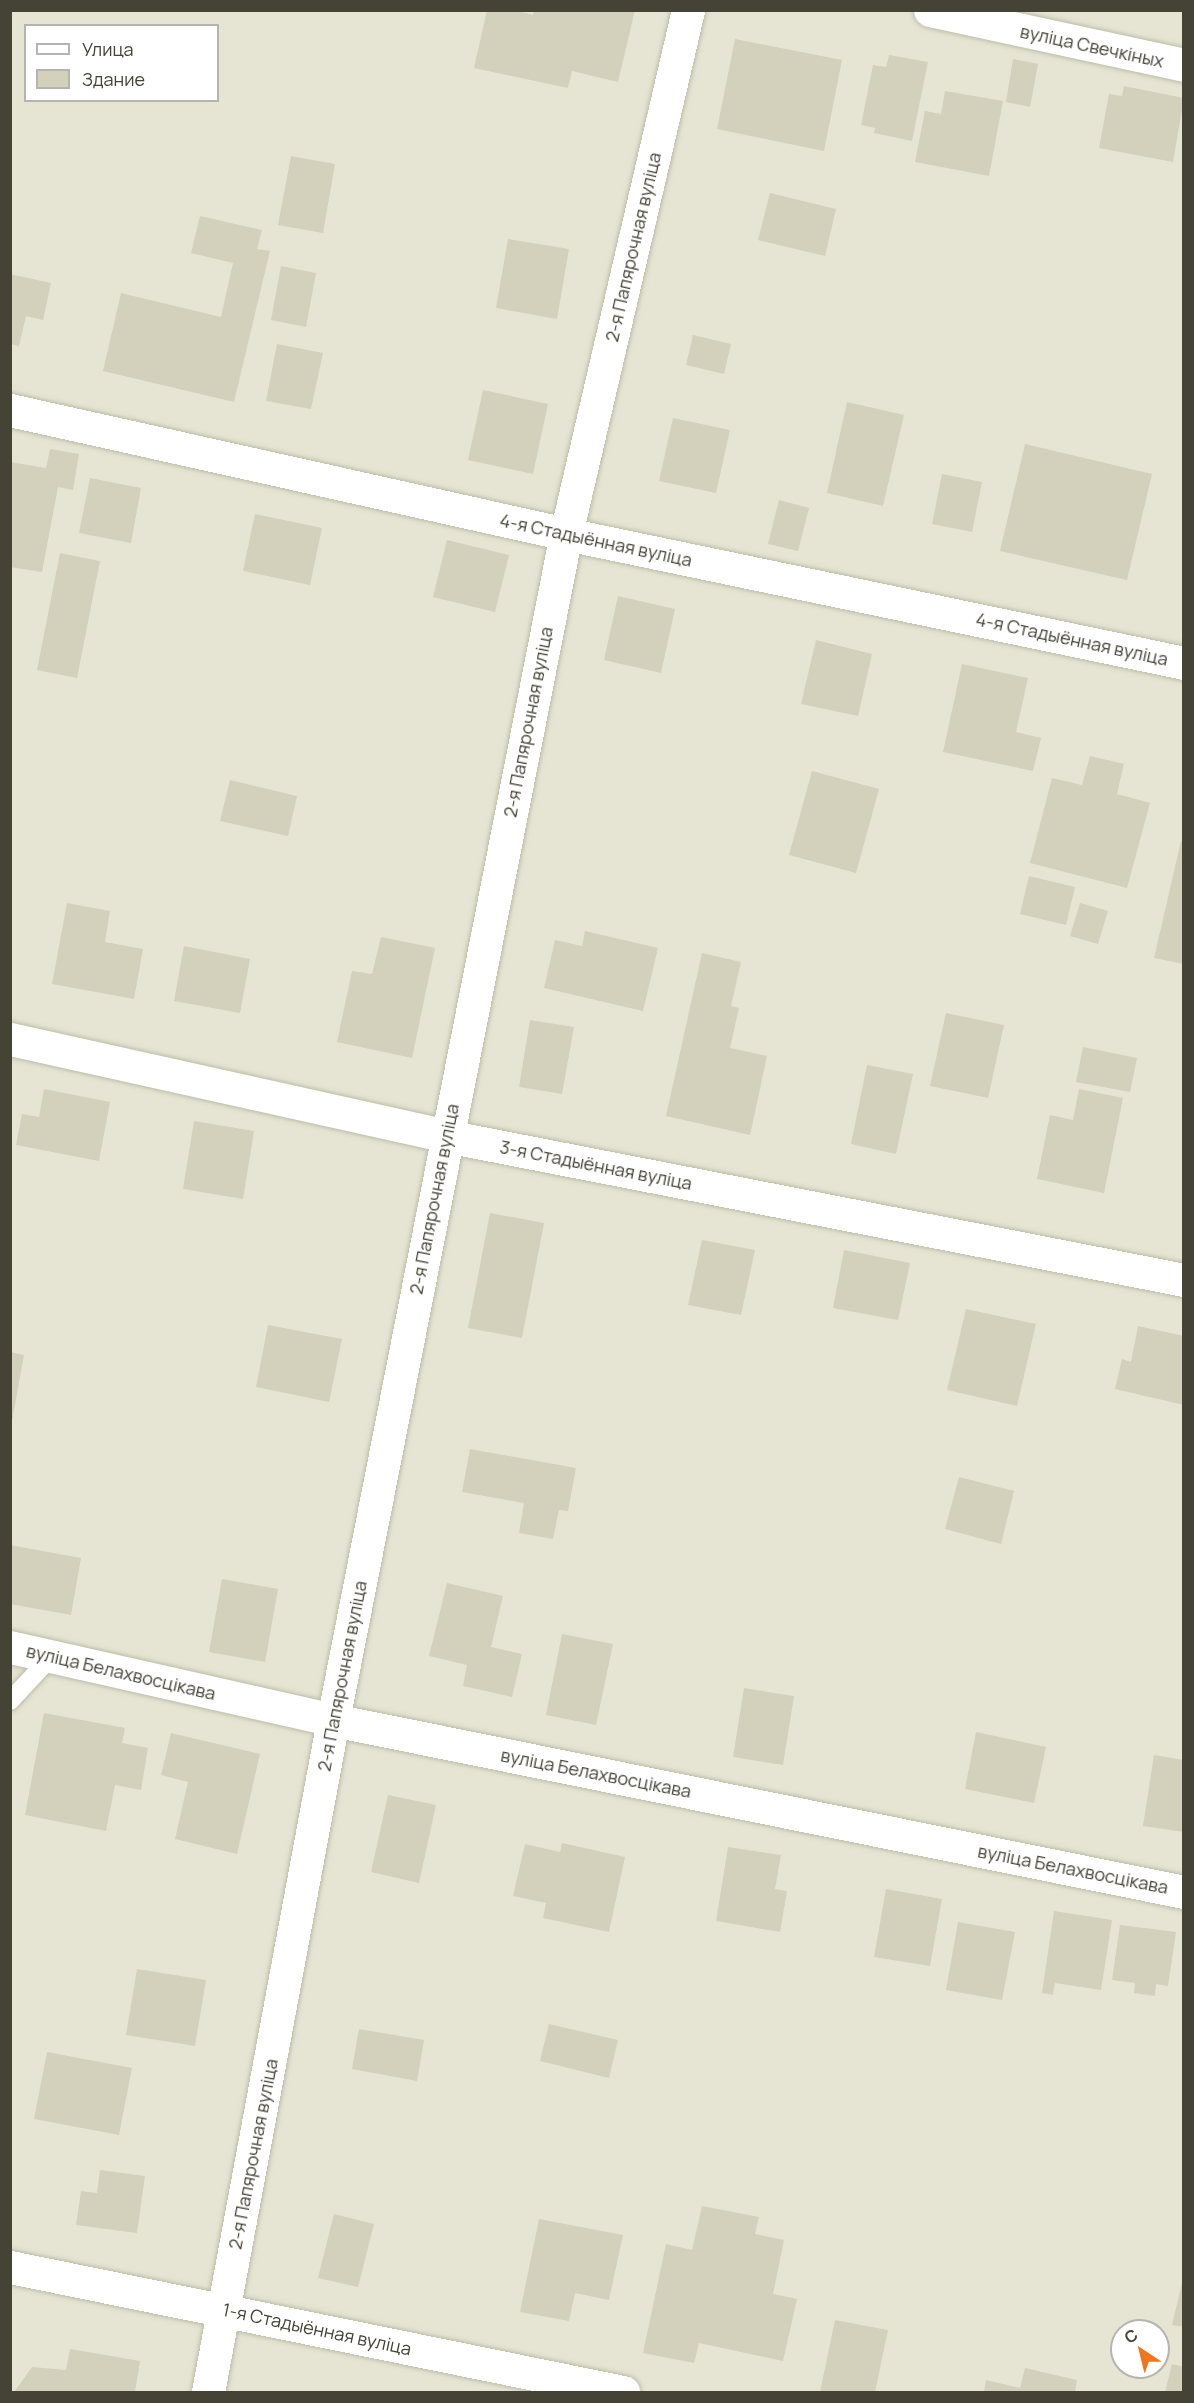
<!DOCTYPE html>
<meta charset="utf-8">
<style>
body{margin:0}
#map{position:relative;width:1194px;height:2403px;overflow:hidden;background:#f2f2e6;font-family:Manrope,sans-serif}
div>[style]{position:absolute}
.residential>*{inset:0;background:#e6e5d4}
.building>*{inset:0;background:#d3d0bc}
.roads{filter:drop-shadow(0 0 2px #bdbca9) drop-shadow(0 0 2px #bdbca9)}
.lane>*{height:18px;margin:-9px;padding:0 9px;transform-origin:9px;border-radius:9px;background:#fff}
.street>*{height:33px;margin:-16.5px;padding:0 16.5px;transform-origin:16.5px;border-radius:16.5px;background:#fff}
span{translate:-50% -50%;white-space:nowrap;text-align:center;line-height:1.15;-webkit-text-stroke:5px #fff;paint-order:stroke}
.street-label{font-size:18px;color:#454336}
.frame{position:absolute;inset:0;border:12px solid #454336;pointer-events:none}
.legend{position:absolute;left:24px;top:24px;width:195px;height:78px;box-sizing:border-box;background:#fff;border:2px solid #b5b4af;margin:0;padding:8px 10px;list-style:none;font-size:18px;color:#454336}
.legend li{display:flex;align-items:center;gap:12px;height:30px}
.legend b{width:30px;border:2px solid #b5b4af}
.north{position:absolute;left:1110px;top:2319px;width:60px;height:60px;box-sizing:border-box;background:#fff;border:2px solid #b5b4af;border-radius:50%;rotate:325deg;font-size:16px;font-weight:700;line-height:24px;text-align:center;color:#454336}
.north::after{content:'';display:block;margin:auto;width:21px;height:27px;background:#f0751f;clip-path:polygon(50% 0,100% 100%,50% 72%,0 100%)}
</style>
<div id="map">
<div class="residential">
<div style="clip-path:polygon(evenodd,11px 11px,1183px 11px,1183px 2392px,11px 2392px,11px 11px,26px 26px,218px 26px,218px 100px,26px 100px,26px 26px,11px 11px,1122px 2331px,1158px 2331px,1158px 2367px,1122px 2367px,1122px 2331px)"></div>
</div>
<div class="building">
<div style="clip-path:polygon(487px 10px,514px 10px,533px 15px,534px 10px,635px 10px,618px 82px,572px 71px,568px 88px,474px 68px)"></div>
<div style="clip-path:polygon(735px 39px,842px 60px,824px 151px,717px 129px)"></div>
<div style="clip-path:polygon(889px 55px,928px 62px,912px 141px,874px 133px,875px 128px,861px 125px,873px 65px,886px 67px)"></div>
<div style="clip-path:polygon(1013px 59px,1038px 64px,1030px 107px,1006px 102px)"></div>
<div style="clip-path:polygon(1124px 86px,1184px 98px,1173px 162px,1099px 148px,1109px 94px,1122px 96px)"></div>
<div style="clip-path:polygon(945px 91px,1003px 101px,989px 176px,915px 162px,925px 111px,941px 114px)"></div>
<div style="clip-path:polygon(291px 156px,335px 164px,323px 233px,278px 225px)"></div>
<div style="clip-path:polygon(770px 193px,836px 209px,825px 256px,758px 240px)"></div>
<div style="clip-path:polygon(200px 216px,262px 230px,257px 249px,270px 251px,234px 402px,103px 371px,121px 293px,221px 317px,233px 263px,191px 253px)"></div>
<div style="clip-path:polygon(508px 239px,569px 249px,557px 319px,496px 308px)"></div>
<div style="clip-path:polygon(281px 266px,316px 273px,306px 327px,271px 320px)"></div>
<div style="clip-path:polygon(10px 274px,51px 283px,43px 320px,26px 316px,19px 346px,10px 344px)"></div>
<div style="clip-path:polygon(693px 335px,731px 344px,724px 374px,686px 365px)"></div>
<div style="clip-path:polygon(277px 344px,323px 353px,311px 409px,266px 401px)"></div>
<div style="clip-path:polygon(483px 390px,548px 404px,533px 474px,468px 460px)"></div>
<div style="clip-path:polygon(847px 402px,904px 415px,883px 506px,827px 493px)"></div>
<div style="clip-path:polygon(673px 418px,730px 430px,716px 493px,659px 481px)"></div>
<div style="clip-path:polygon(1025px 444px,1152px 474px,1127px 580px,1000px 551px)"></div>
<div style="clip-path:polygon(50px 449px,79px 454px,73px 490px,58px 487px,42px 572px,10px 567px,10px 462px,46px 468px)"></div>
<div style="clip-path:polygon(942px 474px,982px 482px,972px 532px,932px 524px)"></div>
<div style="clip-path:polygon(90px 478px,141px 488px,131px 543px,79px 533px)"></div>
<div style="clip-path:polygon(779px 500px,809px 508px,798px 551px,768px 544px)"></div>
<div style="clip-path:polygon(255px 514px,322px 528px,310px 585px,243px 571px)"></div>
<div style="clip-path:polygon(447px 540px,509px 555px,495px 612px,433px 597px)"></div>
<div style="clip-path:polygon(60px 553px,100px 561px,77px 678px,37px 670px)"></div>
<div style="clip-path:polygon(618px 596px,675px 609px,661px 673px,604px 660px)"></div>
<div style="clip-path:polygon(816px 640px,872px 654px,858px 716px,801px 704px)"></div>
<div style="clip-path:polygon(962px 664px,1028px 678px,1016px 732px,1041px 738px,1033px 771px,943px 752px)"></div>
<div style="clip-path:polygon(1090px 756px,1124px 764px,1117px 794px,1150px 803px,1127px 888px,1030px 863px,1052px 778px,1082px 785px)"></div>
<div style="clip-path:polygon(812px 771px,879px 789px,856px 873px,789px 855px)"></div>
<div style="clip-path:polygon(230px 780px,297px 796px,288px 836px,220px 821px)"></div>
<div style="clip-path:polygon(1181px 841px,1184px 842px,1184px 964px,1154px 958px)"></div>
<div style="clip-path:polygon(1029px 876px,1075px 887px,1066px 925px,1020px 914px)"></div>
<div style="clip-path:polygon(67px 903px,110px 911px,105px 942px,143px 949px,134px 999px,52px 984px)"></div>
<div style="clip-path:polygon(1080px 903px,1108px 911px,1098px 944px,1070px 936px)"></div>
<div style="clip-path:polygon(585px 931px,658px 948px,643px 1011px,544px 988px,555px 940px,582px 946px)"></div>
<div style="clip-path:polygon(381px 937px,435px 948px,412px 1058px,337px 1042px,352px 971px,372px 974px)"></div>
<div style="clip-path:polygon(184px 946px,250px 959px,240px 1013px,174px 1001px)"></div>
<div style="clip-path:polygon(702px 953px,741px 962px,731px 1006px,739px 1008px,730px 1048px,767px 1056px,750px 1135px,666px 1116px)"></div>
<div style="clip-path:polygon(946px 1013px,1004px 1025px,988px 1098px,930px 1086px)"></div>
<div style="clip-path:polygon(530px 1020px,574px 1027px,562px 1094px,519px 1087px)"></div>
<div style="clip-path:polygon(1083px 1047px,1137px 1058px,1130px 1092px,1076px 1082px)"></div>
<div style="clip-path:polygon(867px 1065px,913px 1074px,896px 1154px,851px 1144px)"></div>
<div style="clip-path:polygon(44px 1089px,110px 1102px,99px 1161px,16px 1145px,22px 1114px,39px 1117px)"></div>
<div style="clip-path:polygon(1079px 1089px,1123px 1098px,1104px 1193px,1037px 1179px,1050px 1115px,1073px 1120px)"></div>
<div style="clip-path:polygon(194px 1121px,254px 1131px,243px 1199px,183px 1189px)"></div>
<div style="clip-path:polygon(490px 1213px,544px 1223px,522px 1338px,468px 1328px)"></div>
<div style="clip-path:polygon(702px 1240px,755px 1250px,741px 1315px,688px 1305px)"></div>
<div style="clip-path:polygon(844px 1250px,910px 1263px,898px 1320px,833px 1308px)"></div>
<div style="clip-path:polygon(966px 1309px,1036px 1324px,1017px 1406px,947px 1390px)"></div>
<div style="clip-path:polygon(268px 1325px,342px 1339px,329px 1402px,256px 1387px)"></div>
<div style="clip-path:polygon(1138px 1326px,1184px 1336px,1184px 1405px,1115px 1389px,1122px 1359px,1131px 1362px)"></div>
<div style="clip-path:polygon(10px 1352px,24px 1355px,12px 1421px,10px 1421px)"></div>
<div style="clip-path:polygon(470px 1449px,576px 1468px,568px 1511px,559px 1510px,553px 1539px,519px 1533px,524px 1503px,462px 1492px)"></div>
<div style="clip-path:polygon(959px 1477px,1014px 1491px,1001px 1544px,945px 1529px)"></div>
<div style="clip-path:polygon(10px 1545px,81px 1558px,71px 1615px,10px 1604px)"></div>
<div style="clip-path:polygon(222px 1579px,278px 1589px,265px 1662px,209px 1652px)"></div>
<div style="clip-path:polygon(447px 1583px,503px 1596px,491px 1647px,522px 1654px,512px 1697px,463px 1686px,467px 1665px,429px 1656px)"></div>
<div style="clip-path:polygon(562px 1634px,613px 1644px,596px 1725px,546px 1715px)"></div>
<div style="clip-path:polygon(744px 1688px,794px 1696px,783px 1765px,733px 1757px)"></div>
<div style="clip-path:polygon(44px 1713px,125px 1728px,122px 1743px,148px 1748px,141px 1790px,115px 1785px,106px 1831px,25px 1815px)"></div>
<div style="clip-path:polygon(976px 1732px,1046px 1747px,1034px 1803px,965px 1789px)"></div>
<div style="clip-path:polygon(171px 1733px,260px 1754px,237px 1854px,175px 1839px,188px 1782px,161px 1775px)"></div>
<div style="clip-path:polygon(1154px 1755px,1184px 1760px,1184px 1832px,1143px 1826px)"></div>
<div style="clip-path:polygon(388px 1795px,436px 1805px,419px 1883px,371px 1872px)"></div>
<div style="clip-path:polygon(562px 1843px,625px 1857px,609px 1932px,543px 1918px,546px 1903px,513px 1896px,525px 1844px,560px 1852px)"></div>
<div style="clip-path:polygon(728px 1847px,781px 1855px,775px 1889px,787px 1891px,780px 1932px,716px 1921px)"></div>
<div style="clip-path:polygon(886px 1889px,942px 1899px,930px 1966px,874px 1957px)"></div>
<div style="clip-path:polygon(1054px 1911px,1112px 1920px,1101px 1990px,1055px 1983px,1053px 1995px,1042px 1993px)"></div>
<div style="clip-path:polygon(958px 1922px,1015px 1932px,1002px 2000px,946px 1990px)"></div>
<div style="clip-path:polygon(1120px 1925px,1176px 1932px,1168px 1986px,1156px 1984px,1155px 1996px,1134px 1993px,1135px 1983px,1112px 1980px)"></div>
<div style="clip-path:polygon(137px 1969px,206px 1980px,195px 2046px,126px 2035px)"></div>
<div style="clip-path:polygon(549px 2024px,618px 2040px,609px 2078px,540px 2061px)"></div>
<div style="clip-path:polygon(359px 2029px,424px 2040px,417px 2081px,352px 2069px)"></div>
<div style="clip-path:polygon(47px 2052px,132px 2068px,119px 2135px,34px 2119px)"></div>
<div style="clip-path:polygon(100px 2170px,145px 2176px,137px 2233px,76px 2225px,81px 2191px,97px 2193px)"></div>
<div style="clip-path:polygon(702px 2206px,759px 2217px,755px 2234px,784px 2240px,773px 2294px,797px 2299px,783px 2361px,699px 2343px,694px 2363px,643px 2353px,666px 2244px,692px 2250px)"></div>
<div style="clip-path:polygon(334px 2214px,374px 2224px,358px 2287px,318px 2278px)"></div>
<div style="clip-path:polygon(539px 2219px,623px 2235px,609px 2300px,575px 2293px,569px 2321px,520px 2312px)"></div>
<div style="clip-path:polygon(1183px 2279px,1184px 2279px,1184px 2327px,1172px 2325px)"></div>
<div style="clip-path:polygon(835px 2320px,888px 2330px,875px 2392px,820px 2392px)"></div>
<div style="clip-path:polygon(70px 2349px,140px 2361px,135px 2392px,14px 2392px,32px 2367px,66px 2370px)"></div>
<div style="clip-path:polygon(1172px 2364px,1184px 2367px,1184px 2392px,1165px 2392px)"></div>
<div style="clip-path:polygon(1025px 2368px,1077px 2380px,1075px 2392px,984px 2392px,986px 2380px,1020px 2388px)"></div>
</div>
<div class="roads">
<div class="lane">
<div style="left:10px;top:1701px;width:62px;rotate:-47deg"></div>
</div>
<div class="street">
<div style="left:930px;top:10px;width:260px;rotate:12.2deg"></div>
<div style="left:10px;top:410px;width:570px;rotate:12.57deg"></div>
<div style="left:566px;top:534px;width:631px;rotate:11.79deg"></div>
<div style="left:10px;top:1039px;width:447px;rotate:12.5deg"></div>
<div style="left:446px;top:1136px;width:752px;rotate:11.04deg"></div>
<div style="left:10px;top:1647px;width:331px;rotate:12.7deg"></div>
<div style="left:333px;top:1720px;width:868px;rotate:11.43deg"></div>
<div style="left:10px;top:2267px;width:626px;rotate:11.53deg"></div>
<div style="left:208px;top:2392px;width:684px;rotate:-79.46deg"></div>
<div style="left:333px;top:1720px;width:1209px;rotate:-78.89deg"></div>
<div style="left:566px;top:534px;width:538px;rotate:-76.89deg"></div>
</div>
</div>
<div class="street-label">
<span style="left:1092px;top:46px;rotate:12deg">вуліца Свечкіных</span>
<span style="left:633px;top:247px;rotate:-77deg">2-я Папярочная вуліца</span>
<span style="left:596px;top:540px;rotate:12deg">4-я Стадыённая вуліца</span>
<span style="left:1072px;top:639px;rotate:12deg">4-я Стадыённая вуліца</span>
<span style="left:528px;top:722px;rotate:-79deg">2-я Папярочная вуліца</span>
<span style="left:596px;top:1165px;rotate:11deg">3-я Стадыённая вуліца</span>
<span style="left:434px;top:1199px;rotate:-79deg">2-я Папярочная вуліца</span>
<span style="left:121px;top:1672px;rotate:13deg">вуліца Белахвосцікава</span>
<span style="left:342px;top:1676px;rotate:-79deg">2-я Папярочная вуліца</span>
<span style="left:596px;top:1773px;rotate:11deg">вуліца Белахвосцікава</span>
<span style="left:1073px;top:1869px;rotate:11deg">вуліца Белахвосцікава</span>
<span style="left:253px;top:2154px;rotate:-79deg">2-я Папярочная вуліца</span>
<span style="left:317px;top:2329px;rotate:12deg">1-я Стадыённая вуліца</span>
</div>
<div class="frame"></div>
<ul class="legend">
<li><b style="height:8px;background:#fff"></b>Улица</li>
<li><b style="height:16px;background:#d3d0bc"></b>Здание</li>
</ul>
<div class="north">С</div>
</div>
